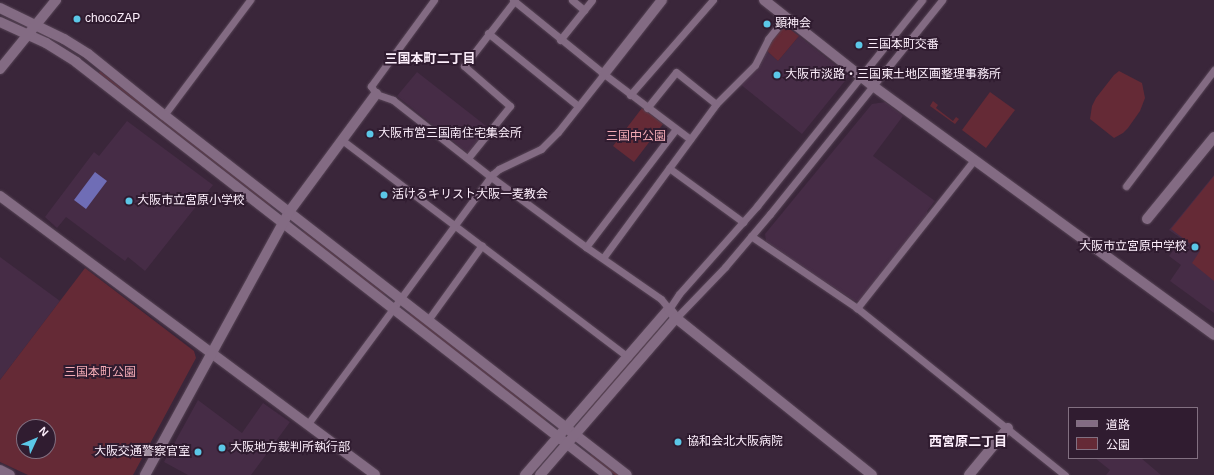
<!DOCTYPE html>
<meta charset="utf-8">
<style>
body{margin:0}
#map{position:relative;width:1214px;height:475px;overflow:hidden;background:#3a263a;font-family:Arial,"Noto Sans JP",sans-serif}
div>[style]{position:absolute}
.built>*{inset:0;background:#462c46}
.green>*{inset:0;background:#652a36}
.water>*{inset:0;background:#6f6db6}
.roads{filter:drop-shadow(0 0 1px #564455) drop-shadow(0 0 1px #564455)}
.street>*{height:7px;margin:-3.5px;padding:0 3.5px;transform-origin:3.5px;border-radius:3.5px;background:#836b83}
.secondary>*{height:10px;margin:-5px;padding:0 5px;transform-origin:5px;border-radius:5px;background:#836b83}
.dots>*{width:11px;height:11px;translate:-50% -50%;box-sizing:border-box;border:2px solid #301c30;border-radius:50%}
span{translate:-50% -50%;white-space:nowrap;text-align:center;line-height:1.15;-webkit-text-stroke:4px #301c30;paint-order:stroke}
.poi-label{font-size:12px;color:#fceefb}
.left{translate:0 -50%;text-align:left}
.right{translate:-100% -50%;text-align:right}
.park-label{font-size:12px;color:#f2aab5}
.neighbourhood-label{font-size:13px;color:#fceefb;font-weight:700}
.legend{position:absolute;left:1068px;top:407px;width:130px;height:52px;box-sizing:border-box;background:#301c30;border:1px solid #827081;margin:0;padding:5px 7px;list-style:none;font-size:12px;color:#fceefb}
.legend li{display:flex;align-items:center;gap:8px;height:20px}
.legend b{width:20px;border:1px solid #827081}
.north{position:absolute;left:16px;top:419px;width:40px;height:40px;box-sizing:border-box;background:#301c30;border:1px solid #827081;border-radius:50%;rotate:46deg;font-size:11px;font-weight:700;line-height:16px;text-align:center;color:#fceefb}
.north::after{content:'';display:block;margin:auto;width:14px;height:18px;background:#5bc7e7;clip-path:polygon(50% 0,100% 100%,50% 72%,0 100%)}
</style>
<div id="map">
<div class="built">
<div style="clip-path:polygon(799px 36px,849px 76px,802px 134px,740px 84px,758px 67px,766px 50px,778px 61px)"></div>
<div style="clip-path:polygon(417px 72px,490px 129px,469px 154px,397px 96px)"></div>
<div style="clip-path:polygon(885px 102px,903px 116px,873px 156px,935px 201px,927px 211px,928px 214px,860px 301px,855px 301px,794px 262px,766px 241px,765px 234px,872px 104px)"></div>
<div style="clip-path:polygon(127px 121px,213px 185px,145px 271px,128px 257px,125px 261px,66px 217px,57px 228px,45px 217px,94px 152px,99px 156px)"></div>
<div style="clip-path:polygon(1214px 175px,1214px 313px,1170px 281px,1181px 265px,1169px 256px,1182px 239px,1169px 230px)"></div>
<div style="clip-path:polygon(0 257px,60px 301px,0 380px)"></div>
<div style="clip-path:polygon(198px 400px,242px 433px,263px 403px,290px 422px,251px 475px,188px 475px,164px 462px)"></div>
<div style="clip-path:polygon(1095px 458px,1141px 458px,1161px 475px,1106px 475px,1110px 470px)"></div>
</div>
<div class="green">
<div style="clip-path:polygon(783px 24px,799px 36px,778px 61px,765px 49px)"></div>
<div style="clip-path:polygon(100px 71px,271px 205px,270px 206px,99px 73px)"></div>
<div style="clip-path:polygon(1119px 71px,1142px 83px,1145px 98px,1140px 111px,1128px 128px,1123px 133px,1114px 138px,1090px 119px,1092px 106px,1096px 98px,1114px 75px)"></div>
<div style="clip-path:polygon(990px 92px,1015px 110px,986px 148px,962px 130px)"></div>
<div style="clip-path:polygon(933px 101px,938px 105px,936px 108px,953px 121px,956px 117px,959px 119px,955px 124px,930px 106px)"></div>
<div style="clip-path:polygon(642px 108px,663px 124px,634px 162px,613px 146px)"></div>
<div style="clip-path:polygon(1214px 176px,1214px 281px,1192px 263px,1200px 251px,1171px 229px)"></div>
<div style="clip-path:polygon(304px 231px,385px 294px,384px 295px,303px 232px)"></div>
<div style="clip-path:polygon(evenodd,85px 268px,194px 351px,196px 358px,133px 475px,28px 475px,0 462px,0 380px,85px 268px,24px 427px,48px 427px,48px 451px,24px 451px,24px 427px)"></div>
<div style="clip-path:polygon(411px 313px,546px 419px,545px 421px,409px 315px)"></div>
<div style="clip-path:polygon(659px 328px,660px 329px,585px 416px,583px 415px)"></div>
<div style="clip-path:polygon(591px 454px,619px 475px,615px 475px,590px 456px)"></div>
</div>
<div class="water">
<div style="clip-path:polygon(95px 172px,107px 181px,86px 209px,74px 200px)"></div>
</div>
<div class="roads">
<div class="street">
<div style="left:434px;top:0;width:107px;rotate:126.2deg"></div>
<div style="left:371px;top:86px;width:9px;rotate:58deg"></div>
<div style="left:376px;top:94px;width:18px;rotate:19deg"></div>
<div style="left:393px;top:100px;width:125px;rotate:38.2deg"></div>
<div style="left:491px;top:177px;width:118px;rotate:36.4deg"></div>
<div style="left:586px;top:247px;width:91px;rotate:34.7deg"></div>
<div style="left:661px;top:299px;width:13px;rotate:51deg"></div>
<div style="left:669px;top:309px;width:18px;rotate:-56deg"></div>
<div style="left:679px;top:294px;width:118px;rotate:-48.4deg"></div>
<div style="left:757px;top:206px;width:264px;rotate:-51.3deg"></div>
<div style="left:513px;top:0;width:117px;rotate:39.1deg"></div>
<div style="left:604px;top:74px;width:108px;rotate:37.1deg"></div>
<div style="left:572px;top:0;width:16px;rotate:40deg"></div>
<div style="left:488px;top:33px;width:116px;rotate:39deg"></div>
<div style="left:560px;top:40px;width:51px;rotate:-51.3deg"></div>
<div style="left:630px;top:95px;width:126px;rotate:-48.9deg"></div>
<div style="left:647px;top:108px;width:46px;rotate:-51.1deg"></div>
<div style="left:676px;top:72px;width:51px;rotate:38.7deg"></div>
<div style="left:164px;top:115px;width:144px;rotate:-53.2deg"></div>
<div style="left:342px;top:140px;width:359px;rotate:37.2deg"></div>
<div style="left:468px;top:158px;width:67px;rotate:-51.1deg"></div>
<div style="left:510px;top:106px;width:61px;rotate:-139deg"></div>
<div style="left:464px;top:66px;width:83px;rotate:-52.3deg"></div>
<div style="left:974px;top:160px;width:189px;rotate:128.3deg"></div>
<div style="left:857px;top:308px;width:267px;rotate:38.8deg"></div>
<div style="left:669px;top:168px;width:92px;rotate:36.1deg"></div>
<div style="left:1126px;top:186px;width:146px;rotate:-52.8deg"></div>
<div style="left:751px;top:236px;width:128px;rotate:34.2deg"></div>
<div style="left:586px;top:247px;width:148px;rotate:-52.7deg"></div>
<div style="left:603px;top:258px;width:191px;rotate:-53.7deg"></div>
<div style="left:716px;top:104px;width:55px;rotate:-45deg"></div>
<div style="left:755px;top:65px;width:29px;rotate:-63deg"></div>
<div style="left:768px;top:39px;width:28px;rotate:-51deg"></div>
<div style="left:676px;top:318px;width:71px;rotate:-46.1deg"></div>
<div style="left:725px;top:267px;width:70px;rotate:-49.7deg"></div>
<div style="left:770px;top:214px;width:275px;rotate:-51.2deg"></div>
<div style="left:428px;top:320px;width:92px;rotate:-54.2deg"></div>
<div style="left:307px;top:425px;width:312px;rotate:-53.5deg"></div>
<div style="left:493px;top:174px;width:8px;rotate:-40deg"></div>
<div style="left:499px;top:169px;width:47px;rotate:-25.5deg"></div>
<div style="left:541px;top:149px;width:24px;rotate:-45deg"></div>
<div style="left:558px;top:132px;width:74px;rotate:-51.6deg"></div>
</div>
<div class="secondary">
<div style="left:764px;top:0;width:139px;rotate:38.3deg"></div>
<div style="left:873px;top:86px;width:422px;rotate:36.1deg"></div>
<div style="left:0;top:8px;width:71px;rotate:25.8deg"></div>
<div style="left:64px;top:39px;width:28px;rotate:32deg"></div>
<div style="left:88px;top:54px;width:97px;rotate:38.8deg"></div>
<div style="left:164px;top:115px;width:586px;rotate:37.87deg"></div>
<div style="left:0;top:22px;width:51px;rotate:24.5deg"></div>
<div style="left:46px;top:43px;width:36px;rotate:32deg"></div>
<div style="left:76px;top:62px;width:673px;rotate:37.87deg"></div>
<div style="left:0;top:69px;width:89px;rotate:-50.9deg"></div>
<div style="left:604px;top:74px;width:94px;rotate:-51.9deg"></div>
<div style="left:0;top:196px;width:467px;rotate:36.6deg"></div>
<div style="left:1147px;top:219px;width:106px;rotate:-50.7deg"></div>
<div style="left:0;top:470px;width:11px;rotate:27deg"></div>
<div style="left:145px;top:475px;width:300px;rotate:-61.3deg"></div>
<div style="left:289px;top:212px;width:147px;rotate:-53.6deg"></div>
<div style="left:525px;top:475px;width:220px;rotate:-49.1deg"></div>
<div style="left:669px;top:309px;width:11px;rotate:52deg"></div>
<div style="left:676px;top:318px;width:251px;rotate:38.7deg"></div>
<div style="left:540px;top:475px;width:208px;rotate:-49.1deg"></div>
<div style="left:969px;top:475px;width:61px;rotate:-50.3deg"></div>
</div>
</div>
<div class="dots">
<div style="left:77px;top:19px;background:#5bc7e7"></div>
<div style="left:767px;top:24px;background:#5bc7e7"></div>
<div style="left:859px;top:45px;background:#5bc7e7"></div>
<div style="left:777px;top:75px;background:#5bc7e7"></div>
<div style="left:370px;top:134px;background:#5bc7e7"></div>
<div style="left:384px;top:195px;background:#5bc7e7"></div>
<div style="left:129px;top:201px;background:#5bc7e7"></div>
<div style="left:1195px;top:247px;background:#5bc7e7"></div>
<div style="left:678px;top:442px;background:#5bc7e7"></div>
<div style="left:222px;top:448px;background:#5bc7e7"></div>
<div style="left:198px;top:452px;background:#5bc7e7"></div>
</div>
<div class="poi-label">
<span class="left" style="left:85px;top:19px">chocoZAP</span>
<span class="left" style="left:775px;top:24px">顕神会</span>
<span class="left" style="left:867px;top:45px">三国本町交番</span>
<span class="left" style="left:785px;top:75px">大阪市淡路・三国東土地区画整理事務所</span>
<span class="left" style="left:378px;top:134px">大阪市営三国南住宅集会所</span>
<span class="left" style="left:392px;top:195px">活けるキリスト大阪一麦教会</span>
<span class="left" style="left:137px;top:201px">大阪市立宮原小学校</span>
<span class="right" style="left:1187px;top:247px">大阪市立宮原中学校</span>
<span class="left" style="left:687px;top:442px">協和会北大阪病院</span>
<span class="left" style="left:230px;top:448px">大阪地方裁判所執行部</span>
<span class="right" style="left:190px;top:452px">大阪交通警察官室</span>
</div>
<div class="park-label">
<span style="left:636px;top:137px">三国中公園</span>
<span style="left:100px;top:373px">三国本町公園</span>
</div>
<div class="neighbourhood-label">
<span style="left:430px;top:59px">三国本町二丁目</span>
<span style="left:968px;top:442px">西宮原二丁目</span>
</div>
<ul class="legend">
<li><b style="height:5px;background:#836b83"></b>道路</li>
<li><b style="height:11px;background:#652a36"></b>公園</li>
</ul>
<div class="north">N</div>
</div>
